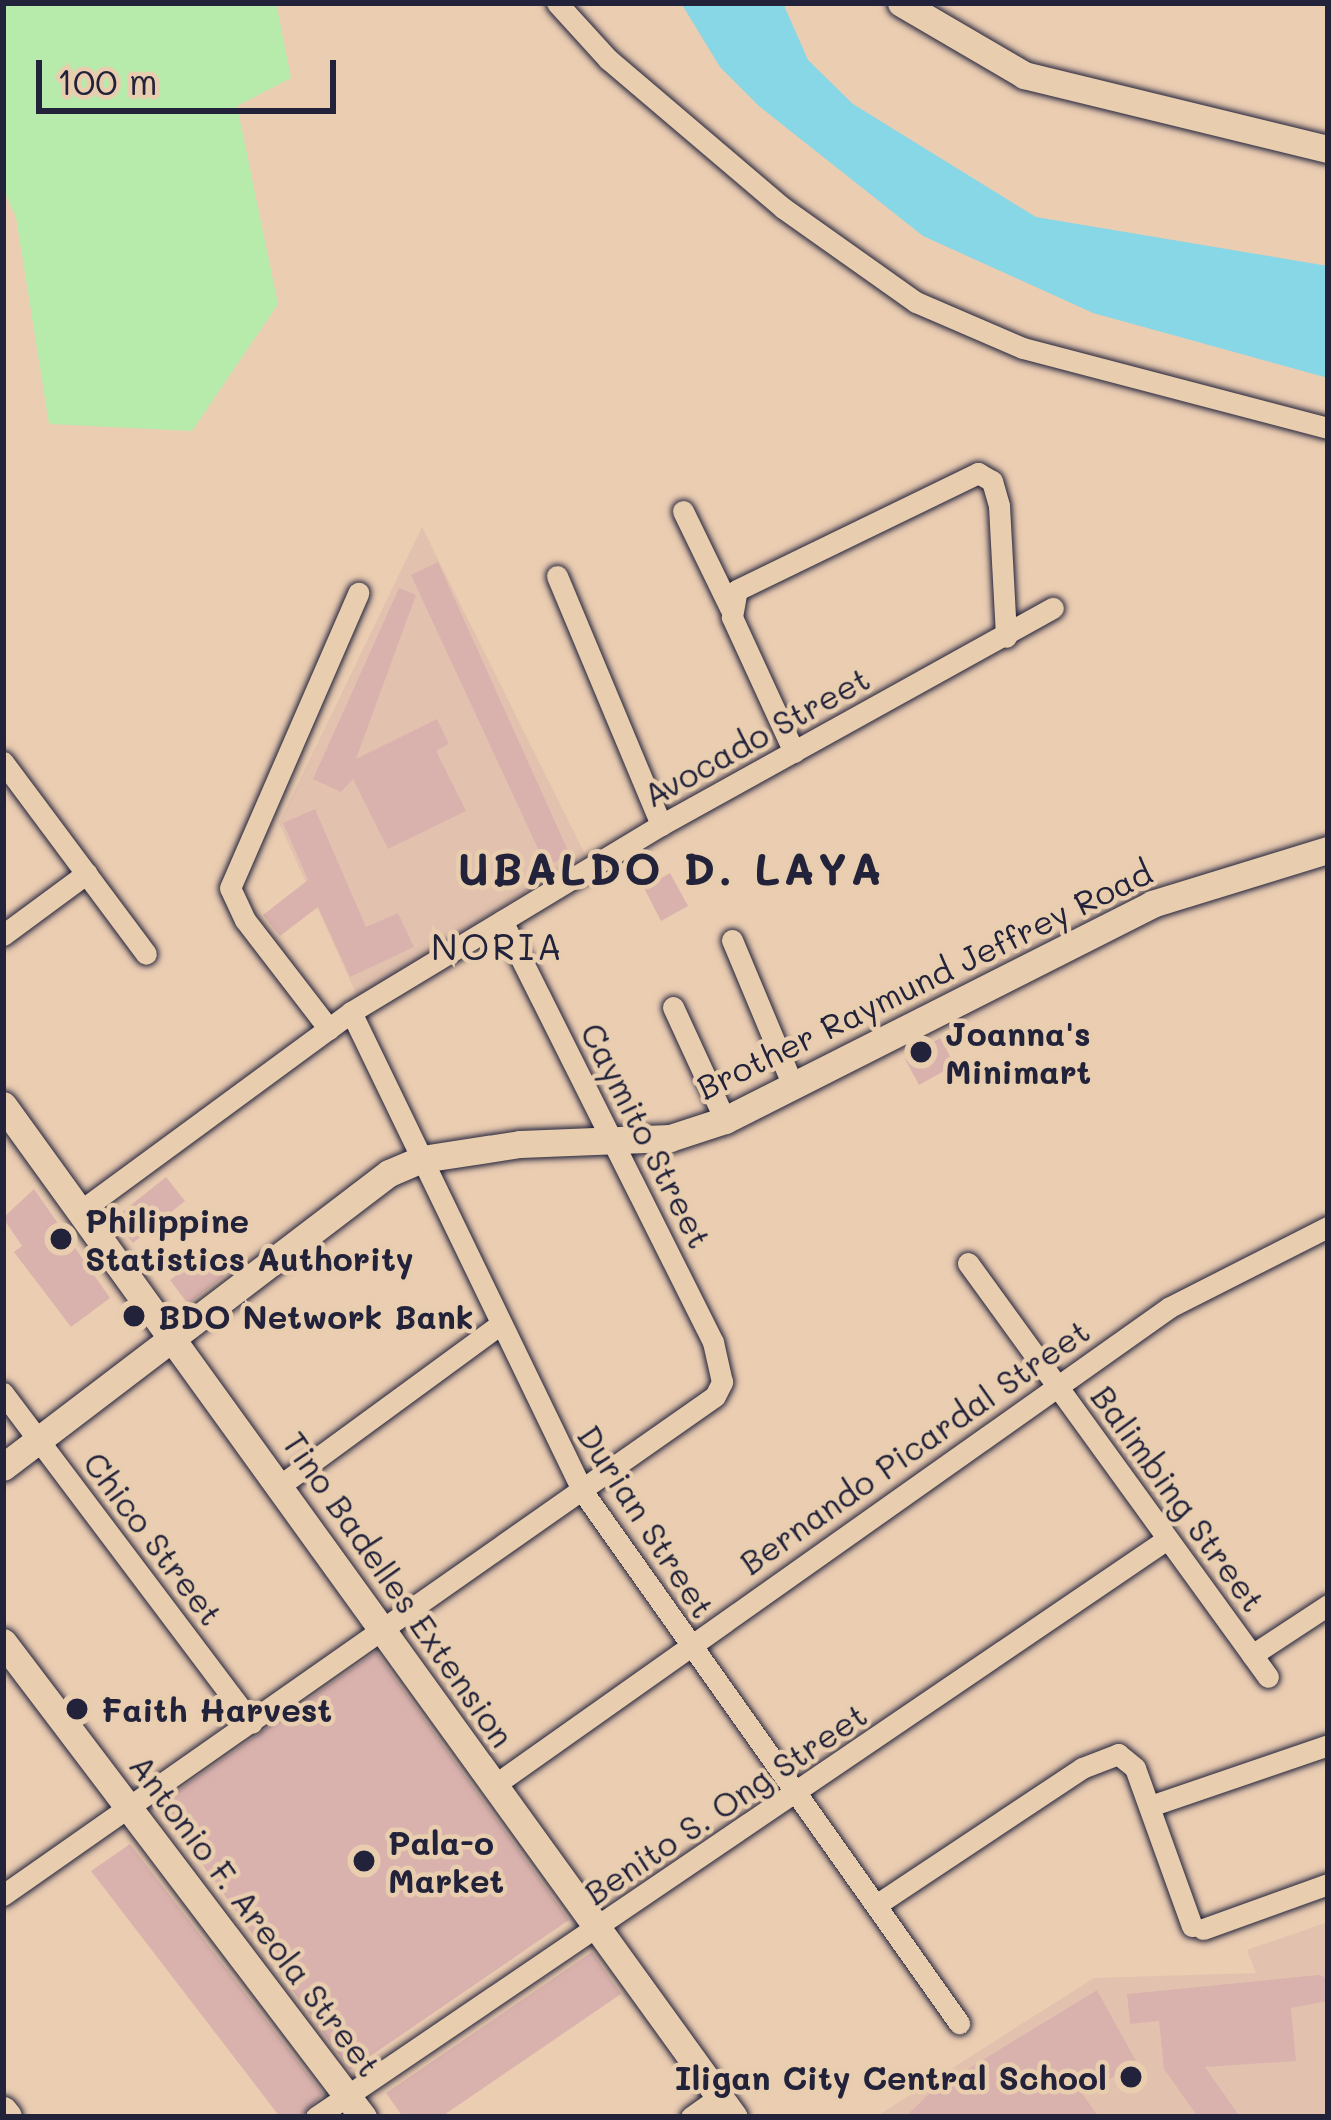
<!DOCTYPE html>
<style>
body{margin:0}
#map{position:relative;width:1331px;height:2120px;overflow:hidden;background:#ebcdb2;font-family:Mali,sans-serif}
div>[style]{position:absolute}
.built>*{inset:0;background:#e2c2ae}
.green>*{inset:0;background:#b7ebac}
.water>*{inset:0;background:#88d7e6}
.building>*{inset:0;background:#dab2ad}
.roads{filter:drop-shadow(0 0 3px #22223b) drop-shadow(0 0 3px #22223b)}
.minor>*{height:21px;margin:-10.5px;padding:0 10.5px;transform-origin:10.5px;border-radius:10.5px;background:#e8ceaf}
.tertiary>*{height:27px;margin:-13.5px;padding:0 13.5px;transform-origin:13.5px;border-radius:13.5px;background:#e8ceaf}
.secondary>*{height:30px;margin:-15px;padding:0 15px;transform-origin:15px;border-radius:15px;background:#e8ceaf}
.dots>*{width:33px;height:33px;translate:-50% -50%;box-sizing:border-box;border:6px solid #e8ceaf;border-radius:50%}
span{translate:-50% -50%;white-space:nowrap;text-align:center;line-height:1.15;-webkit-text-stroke:9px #e8ceaf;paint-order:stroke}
.street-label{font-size:33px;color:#22223b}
.poi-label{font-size:33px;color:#22223b;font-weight:700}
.left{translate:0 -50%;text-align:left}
.right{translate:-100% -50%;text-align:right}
.neighbourhood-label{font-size:36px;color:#22223b;letter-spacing:3px}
.district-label{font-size:45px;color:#22223b;font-weight:700;letter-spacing:3px}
.frame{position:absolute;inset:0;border:6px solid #22223b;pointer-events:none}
.scale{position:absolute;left:36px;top:60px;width:300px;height:54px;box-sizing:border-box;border:6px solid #22223b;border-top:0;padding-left:15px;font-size:36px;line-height:42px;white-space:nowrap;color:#22223b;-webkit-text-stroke:9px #e8ceaf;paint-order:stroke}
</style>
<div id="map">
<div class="built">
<div style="clip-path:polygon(422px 527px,585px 854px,358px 998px,279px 823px)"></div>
<div style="clip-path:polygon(1328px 1922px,1328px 2117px,880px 2114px,1094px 1978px,1256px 1973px,1247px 1950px)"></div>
</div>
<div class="green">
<div style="clip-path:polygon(3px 3px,276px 3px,291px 78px,237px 106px,278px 304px,192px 431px,49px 424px,16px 217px,3px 188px)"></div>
</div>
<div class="water">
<div style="clip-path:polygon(681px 3px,783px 3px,808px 60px,853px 104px,1036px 217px,1328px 266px,1328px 378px,1093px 313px,923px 236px,759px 106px,720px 67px)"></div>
</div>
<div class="building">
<div style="clip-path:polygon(438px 562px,570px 855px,546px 866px,411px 575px)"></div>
<div style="clip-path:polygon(399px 588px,416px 595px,356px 759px,437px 719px,449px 744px,436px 751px,466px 811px,388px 849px,353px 779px,341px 792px,313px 779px)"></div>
<div style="clip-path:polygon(315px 809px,366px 927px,398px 913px,414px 947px,350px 977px,318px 907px,280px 936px,263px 915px,308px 880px,283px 823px)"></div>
<div style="clip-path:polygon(670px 873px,688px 906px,661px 921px,644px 888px)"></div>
<div style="clip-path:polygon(940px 1038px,955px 1065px,919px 1085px,905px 1059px)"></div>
<div style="clip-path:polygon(166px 1177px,185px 1201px,133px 1243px,113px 1219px)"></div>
<div style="clip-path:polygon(34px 1189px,110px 1298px,71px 1327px,14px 1252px,22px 1246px,3px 1218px)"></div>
<div style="clip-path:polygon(206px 1252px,224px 1276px,188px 1304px,170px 1280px)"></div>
<div style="clip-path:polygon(376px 1652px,569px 1920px,350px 2070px,159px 1804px)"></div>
<div style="clip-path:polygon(130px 1844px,323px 2094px,300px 2117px,280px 2117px,91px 1871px)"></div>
<div style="clip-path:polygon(592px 1952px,621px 1994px,441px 2117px,403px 2117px,386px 2093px)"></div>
<div style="clip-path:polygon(1319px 1975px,1328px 1978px,1328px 2001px,1291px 2008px,1296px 2061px,1205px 2067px,1240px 2117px,1198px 2117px,1164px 2069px,1159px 2021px,1130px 2024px,1127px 1994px)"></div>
<div style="clip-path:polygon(1097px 1990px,1137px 2063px,1083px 2095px,1099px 2117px,905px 2117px,932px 2091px)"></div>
</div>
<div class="roads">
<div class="minor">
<div style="left:557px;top:3px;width:76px;rotate:47.7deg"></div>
<div style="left:608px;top:59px;width:230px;rotate:40.4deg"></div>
<div style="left:783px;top:208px;width:163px;rotate:35.3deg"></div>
<div style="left:916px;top:302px;width:116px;rotate:23.3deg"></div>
<div style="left:1023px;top:348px;width:315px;rotate:14.7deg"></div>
<div style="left:683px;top:511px;width:108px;rotate:64.1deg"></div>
<div style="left:557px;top:576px;width:270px;rotate:67.3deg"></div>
<div style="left:794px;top:752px;width:149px;rotate:-114.7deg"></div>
<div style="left:732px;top:617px;width:27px;rotate:-80deg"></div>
<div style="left:737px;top:590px;width:268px;rotate:-25.9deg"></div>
<div style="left:978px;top:473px;width:16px;rotate:30deg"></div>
<div style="left:992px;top:481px;width:26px;rotate:74deg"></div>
<div style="left:999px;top:506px;width:131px;rotate:86.9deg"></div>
<div style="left:3px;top:762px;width:239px;rotate:53.3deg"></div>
<div style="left:3px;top:935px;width:104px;rotate:-36.4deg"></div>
<div style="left:732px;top:940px;width:160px;rotate:67.3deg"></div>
<div style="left:673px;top:1007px;width:124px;rotate:65.3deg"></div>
<div style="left:351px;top:1012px;width:533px;rotate:64.2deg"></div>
<div style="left:583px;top:1492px;width:651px;rotate:54.7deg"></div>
<div style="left:329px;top:1029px;width:138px;rotate:-127.6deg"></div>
<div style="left:245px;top:920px;width:35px;rotate:-115deg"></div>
<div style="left:230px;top:888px;width:322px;rotate:-66.5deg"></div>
<div style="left:79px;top:1212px;width:338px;rotate:-36.3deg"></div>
<div style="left:351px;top:1012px;width:362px;rotate:-31.1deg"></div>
<div style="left:661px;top:825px;width:448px;rotate:-29deg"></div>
<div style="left:968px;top:1263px;width:511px;rotate:54.07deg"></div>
<div style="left:3px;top:1393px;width:413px;rotate:53deg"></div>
<div style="left:282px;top:1484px;width:269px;rotate:-36.2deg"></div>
<div style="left:1252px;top:1655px;width:91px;rotate:-33.3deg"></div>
<div style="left:493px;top:1786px;width:829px;rotate:-35.28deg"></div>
<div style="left:1170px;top:1307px;width:177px;rotate:-26.9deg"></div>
<div style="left:1159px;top:1803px;width:179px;rotate:-18.9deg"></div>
<div style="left:3px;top:1895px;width:869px;rotate:-35.02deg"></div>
<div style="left:715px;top:1396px;width:16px;rotate:-63deg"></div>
<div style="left:722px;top:1382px;width:41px;rotate:-102.7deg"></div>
<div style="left:713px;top:1342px;width:471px;rotate:-116.6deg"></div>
<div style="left:879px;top:1903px;width:244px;rotate:-33.6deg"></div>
<div style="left:1082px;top:1768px;width:39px;rotate:-21deg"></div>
<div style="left:1118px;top:1754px;width:22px;rotate:39deg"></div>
<div style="left:1135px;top:1768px;width:168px;rotate:70.2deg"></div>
<div style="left:1203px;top:1929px;width:133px;rotate:-19.8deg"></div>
<div style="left:316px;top:2117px;width:1029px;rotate:-34.18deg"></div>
<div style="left:691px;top:2117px;width:35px;rotate:-35deg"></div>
</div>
<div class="tertiary">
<div style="left:901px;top:3px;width:143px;rotate:30.3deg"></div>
<div style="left:1024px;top:75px;width:313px;rotate:13.7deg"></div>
<div style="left:3px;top:1105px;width:1248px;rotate:54.16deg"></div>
<div style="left:3px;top:1467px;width:485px;rotate:-37.3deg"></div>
<div style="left:389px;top:1173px;width:36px;rotate:-23deg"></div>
<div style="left:422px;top:1159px;width:99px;rotate:-8.7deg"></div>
<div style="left:520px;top:1144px;width:150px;rotate:-2.3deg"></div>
<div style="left:670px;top:1138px;width:58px;rotate:-18.1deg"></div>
<div style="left:725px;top:1120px;width:479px;rotate:-26.8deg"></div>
<div style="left:1152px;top:904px;width:184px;rotate:-17.1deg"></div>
<div style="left:3px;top:1642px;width:596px;rotate:52.84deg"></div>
</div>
<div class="secondary">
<div style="left:3px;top:2112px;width:6px;rotate:51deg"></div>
</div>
</div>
<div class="dots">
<div style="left:921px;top:1052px;background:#22223b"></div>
<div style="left:61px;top:1239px;background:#22223b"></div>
<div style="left:134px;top:1316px;background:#22223b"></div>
<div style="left:77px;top:1709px;background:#22223b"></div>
<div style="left:364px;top:1861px;background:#22223b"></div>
<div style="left:1131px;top:2077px;background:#22223b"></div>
</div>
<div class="street-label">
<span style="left:756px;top:736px;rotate:-29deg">Avocado Street</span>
<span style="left:924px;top:979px;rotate:-26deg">Brother Raymund Jeffrey Road</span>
<span style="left:647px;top:1135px;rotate:63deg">Caymito Street</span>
<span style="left:914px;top:1446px;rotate:-35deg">Bernando Picardal Street</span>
<span style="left:1179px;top:1498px;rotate:54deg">Balimbing Street</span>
<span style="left:647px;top:1521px;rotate:57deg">Durian Street</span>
<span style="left:154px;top:1538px;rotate:53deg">Chico Street</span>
<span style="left:399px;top:1589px;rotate:55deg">Tino Badelles Extension</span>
<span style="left:725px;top:1803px;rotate:-34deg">Benito S. Ong Street</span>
<span style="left:256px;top:1915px;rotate:53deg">Antonio F. Areola Street</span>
</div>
<div class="poi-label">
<span class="left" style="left:945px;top:1052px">Joanna's<br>Minimart</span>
<span class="left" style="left:85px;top:1239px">Philippine<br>Statistics Authority</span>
<span class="left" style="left:158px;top:1316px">BDO Network Bank</span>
<span class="left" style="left:101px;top:1709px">Faith Harvest</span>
<span class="left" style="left:388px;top:1861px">Pala-o<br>Market</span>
<span class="right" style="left:1107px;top:2077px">Iligan City Central School</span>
</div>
<div class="neighbourhood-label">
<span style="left:498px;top:946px">NORIA</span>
</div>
<div class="district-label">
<span style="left:671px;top:868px">UBALDO D. LAYA</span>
</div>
<div class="frame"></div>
<div class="scale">100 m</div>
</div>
